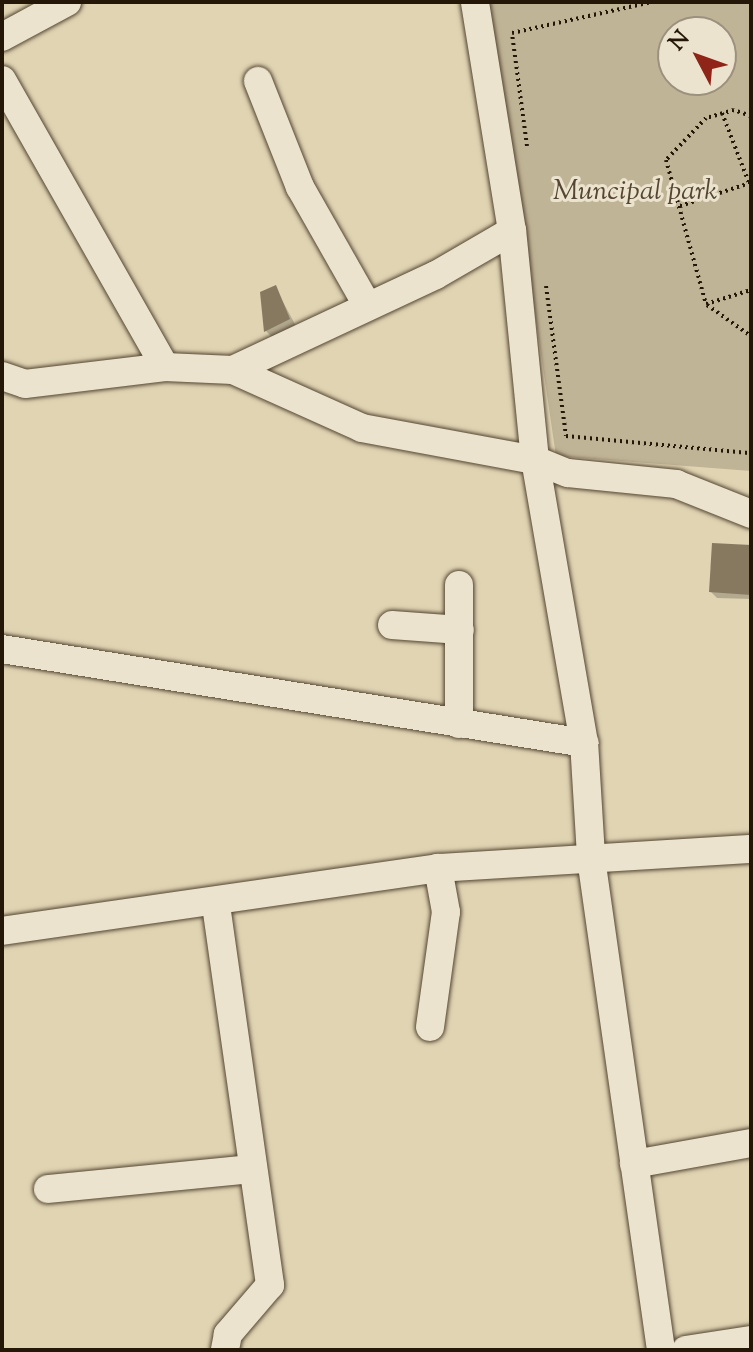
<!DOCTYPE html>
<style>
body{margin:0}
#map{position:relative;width:753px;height:1352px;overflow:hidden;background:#e0d4b3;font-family:"Sorts Mill Goudy",serif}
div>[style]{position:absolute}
.green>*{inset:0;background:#c0b496}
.shadow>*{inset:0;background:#0003}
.building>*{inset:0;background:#867960}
.path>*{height:4px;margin-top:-2px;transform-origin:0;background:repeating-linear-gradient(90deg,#251707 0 2px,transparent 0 6px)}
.roads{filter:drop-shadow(0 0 2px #544632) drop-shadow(0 0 2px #544632)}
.minor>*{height:28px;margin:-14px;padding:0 14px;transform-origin:14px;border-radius:14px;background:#ebe3ce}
span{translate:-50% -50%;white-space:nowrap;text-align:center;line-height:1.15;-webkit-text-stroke:6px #ebe3ce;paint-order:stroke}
.park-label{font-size:28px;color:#544632;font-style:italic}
.frame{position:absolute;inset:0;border:4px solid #251707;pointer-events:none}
.north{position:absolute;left:657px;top:16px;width:80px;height:80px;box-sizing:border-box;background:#ebe3ce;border:2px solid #9c917e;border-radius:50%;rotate:311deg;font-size:22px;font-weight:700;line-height:32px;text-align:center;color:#251707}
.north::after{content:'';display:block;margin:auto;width:28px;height:36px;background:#8f2418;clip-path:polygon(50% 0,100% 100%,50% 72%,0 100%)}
</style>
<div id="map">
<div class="green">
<div style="clip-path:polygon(evenodd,489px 2px,751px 2px,751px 471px,556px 456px,489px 2px,673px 32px,721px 32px,721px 80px,673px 80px,673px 32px)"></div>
</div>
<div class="shadow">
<div style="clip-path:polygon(275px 287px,297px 328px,275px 340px,266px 331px)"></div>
<div style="clip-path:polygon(751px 547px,751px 599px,717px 598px,711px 592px)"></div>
</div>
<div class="building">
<div style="clip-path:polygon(276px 285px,290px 319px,264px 332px,260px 292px)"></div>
<div style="clip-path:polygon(712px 543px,751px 545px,751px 595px,709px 592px)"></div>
</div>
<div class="path">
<div style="left:722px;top:113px;width:75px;rotate:68.9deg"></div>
<div style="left:751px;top:116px;width:18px;rotate:-161deg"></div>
<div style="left:734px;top:110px;width:29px;rotate:164deg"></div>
<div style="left:706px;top:118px;width:58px;rotate:133.6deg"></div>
<div style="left:666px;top:160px;width:149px;rotate:74.5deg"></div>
<div style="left:706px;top:304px;width:47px;rotate:-17.3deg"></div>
<div style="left:527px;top:146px;width:114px;rotate:-97.6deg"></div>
<div style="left:512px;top:33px;width:143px;rotate:-12.5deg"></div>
<div style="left:680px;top:206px;width:74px;rotate:-18.2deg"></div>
<div style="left:546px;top:286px;width:151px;rotate:82.4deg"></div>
<div style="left:566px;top:436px;width:186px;rotate:5.3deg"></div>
<div style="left:707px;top:305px;width:54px;rotate:35.2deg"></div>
</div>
<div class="roads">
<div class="minor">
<div style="left:2px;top:37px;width:74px;rotate:-28.3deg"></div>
<div style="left:2px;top:80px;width:330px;rotate:60.4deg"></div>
<div style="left:258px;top:81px;width:114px;rotate:68.4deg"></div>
<div style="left:300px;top:187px;width:133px;rotate:60.4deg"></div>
<div style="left:233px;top:370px;width:141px;rotate:24.2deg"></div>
<div style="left:362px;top:428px;width:176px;rotate:10.5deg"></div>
<div style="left:535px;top:460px;width:230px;rotate:-95.7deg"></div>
<div style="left:512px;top:231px;width:232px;rotate:-99.2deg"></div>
<div style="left:2px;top:376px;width:24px;rotate:19deg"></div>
<div style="left:25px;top:384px;width:141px;rotate:-6.9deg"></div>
<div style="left:165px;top:367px;width:68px;rotate:2.5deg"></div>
<div style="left:233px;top:370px;width:224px;rotate:-25.1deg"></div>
<div style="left:436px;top:275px;width:88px;rotate:-30.1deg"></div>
<div style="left:459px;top:585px;width:139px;rotate:90deg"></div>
<div style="left:392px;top:625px;width:68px;rotate:4.2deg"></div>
<div style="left:2px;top:649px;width:590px;rotate:9.17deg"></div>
<div style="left:216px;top:905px;width:384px;rotate:81.9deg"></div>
<div style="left:270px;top:1285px;width:65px;rotate:130.6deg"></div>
<div style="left:228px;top:1334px;width:16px;rotate:101deg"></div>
<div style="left:2px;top:931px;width:441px;rotate:-8.2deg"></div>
<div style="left:438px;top:868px;width:314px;rotate:-3.5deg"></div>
<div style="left:430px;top:1027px;width:116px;rotate:-82.1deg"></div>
<div style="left:446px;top:912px;width:45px;rotate:-100.3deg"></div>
<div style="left:634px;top:1164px;width:119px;rotate:-10.2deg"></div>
<div style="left:48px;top:1189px;width:206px;rotate:-5.6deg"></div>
<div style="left:661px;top:1350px;width:499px;rotate:-98.1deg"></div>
<div style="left:591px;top:856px;width:113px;rotate:-93.5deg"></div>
<div style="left:584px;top:743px;width:287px;rotate:-99.8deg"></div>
<div style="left:535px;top:460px;width:35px;rotate:22deg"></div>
<div style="left:568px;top:473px;width:109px;rotate:5.8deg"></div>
<div style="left:676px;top:484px;width:81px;rotate:21.8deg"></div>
<div style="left:686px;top:1350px;width:66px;rotate:-8.7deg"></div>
</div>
</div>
<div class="park-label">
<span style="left:635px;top:192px">Muncipal park</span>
</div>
<div class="frame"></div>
<div class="north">N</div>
</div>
